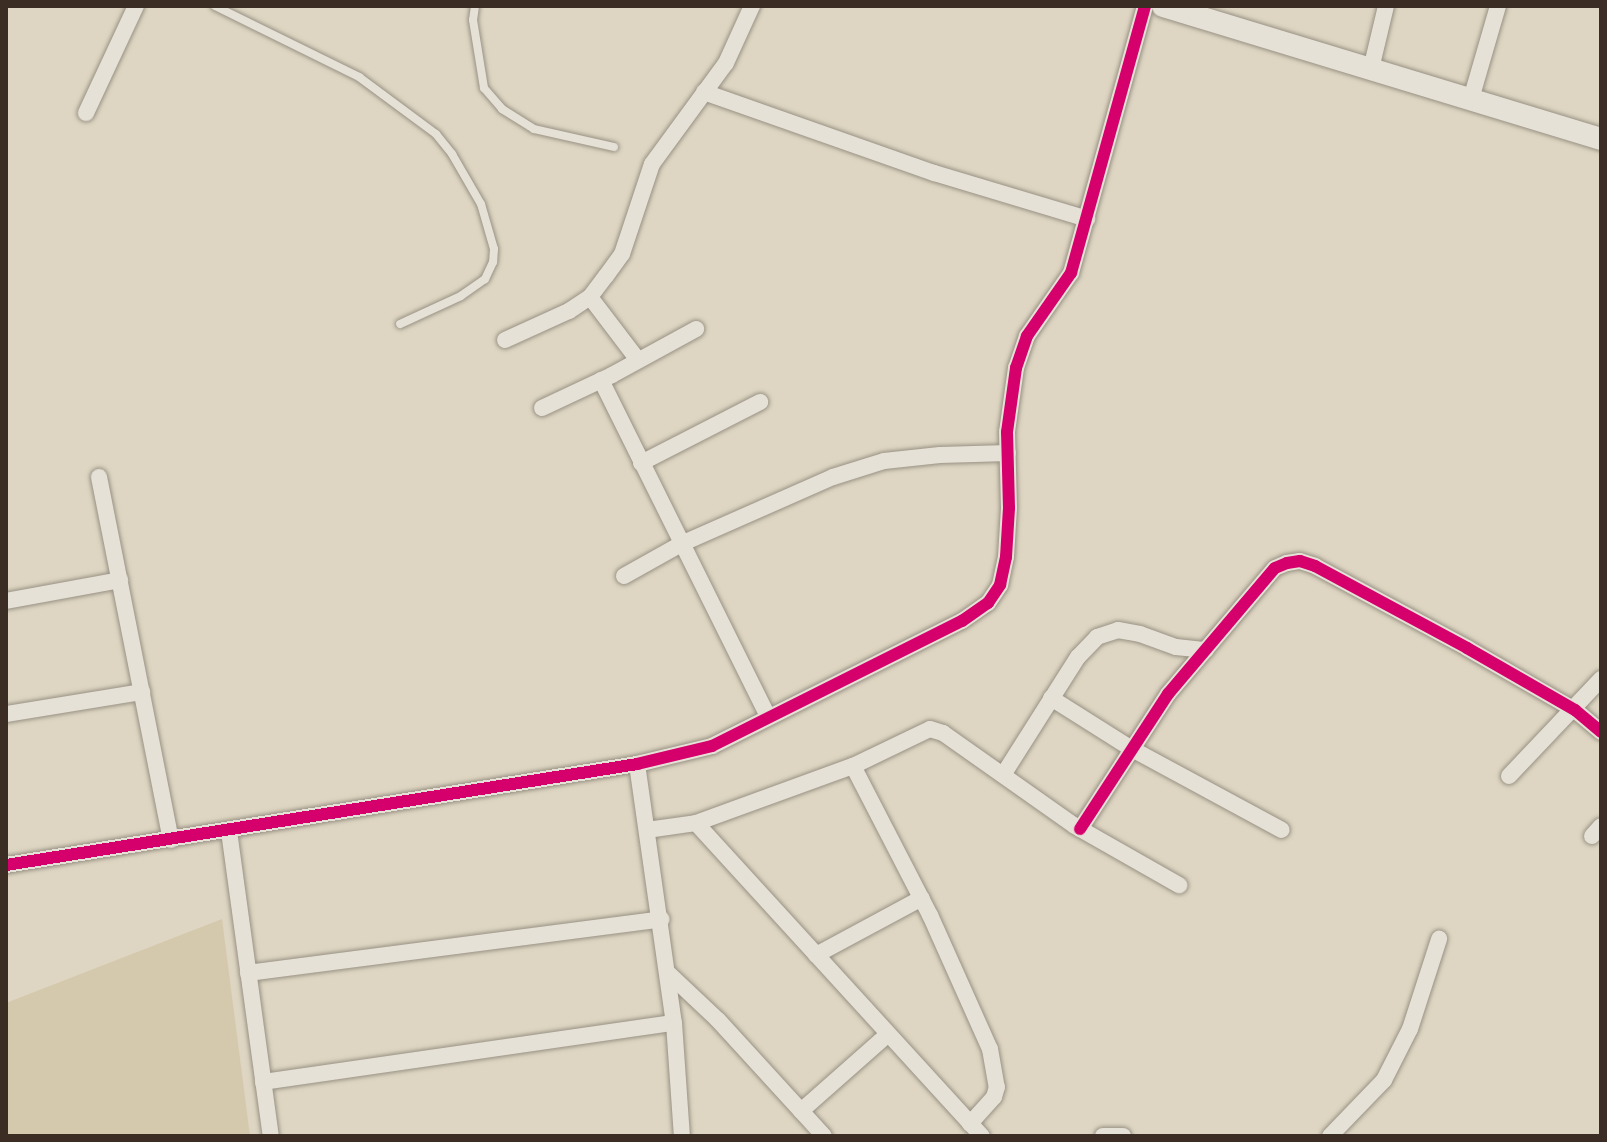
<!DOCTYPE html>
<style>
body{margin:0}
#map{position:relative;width:1607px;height:1142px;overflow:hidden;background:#ded6c2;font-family:Vollkorn,serif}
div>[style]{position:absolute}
.green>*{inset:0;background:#d5c9ad}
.roads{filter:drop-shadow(0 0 2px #989184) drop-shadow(0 0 2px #989184)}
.lane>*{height:8px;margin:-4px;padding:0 4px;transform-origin:4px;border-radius:4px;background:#e6e1d6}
.street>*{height:16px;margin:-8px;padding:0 8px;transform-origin:8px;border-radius:8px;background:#e6e1d6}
.secondary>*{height:22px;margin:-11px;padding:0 11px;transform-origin:11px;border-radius:11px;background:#e6e1d6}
.cycleway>*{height:12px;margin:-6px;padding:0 6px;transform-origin:6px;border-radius:6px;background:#d6006c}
span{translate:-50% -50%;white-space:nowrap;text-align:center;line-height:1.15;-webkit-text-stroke:7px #f2e8cf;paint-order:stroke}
.frame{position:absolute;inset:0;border:8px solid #3c2d24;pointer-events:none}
</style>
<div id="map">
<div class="green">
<div style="clip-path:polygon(222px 919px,250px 1136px,6px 1136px,6px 1003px)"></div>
</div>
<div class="roads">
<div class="lane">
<div style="left:215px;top:6px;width:161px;rotate:26.2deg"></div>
<div style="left:359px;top:77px;width:96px;rotate:36.5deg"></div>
<div style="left:436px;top:134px;width:26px;rotate:51deg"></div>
<div style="left:452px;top:154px;width:58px;rotate:59.9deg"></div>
<div style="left:481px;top:204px;width:47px;rotate:73.9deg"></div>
<div style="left:494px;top:249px;width:13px;rotate:94deg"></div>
<div style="left:493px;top:262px;width:19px;rotate:115deg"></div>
<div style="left:485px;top:279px;width:29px;rotate:145deg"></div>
<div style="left:461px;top:296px;width:67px;rotate:155.3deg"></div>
<div style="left:475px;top:6px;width:14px;rotate:98deg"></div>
<div style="left:473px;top:20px;width:69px;rotate:80.8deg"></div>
<div style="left:484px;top:88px;width:28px;rotate:49deg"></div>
<div style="left:502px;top:109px;width:38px;rotate:32deg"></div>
<div style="left:534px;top:129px;width:82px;rotate:12.7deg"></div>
</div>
<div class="street">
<div style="left:1371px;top:69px;width:65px;rotate:-76.6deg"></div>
<div style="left:704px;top:92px;width:244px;rotate:19.4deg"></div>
<div style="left:934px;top:173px;width:160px;rotate:16.7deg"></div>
<div style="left:1471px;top:99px;width:97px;rotate:-73.8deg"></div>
<div style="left:86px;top:113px;width:118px;rotate:-65deg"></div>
<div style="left:590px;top:297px;width:79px;rotate:52.7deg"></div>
<div style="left:505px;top:340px;width:70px;rotate:-24.4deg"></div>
<div style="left:569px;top:311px;width:25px;rotate:-34deg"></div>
<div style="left:590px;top:297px;width:26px;rotate:-53deg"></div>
<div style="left:606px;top:276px;width:27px;rotate:-54deg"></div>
<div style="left:622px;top:254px;width:95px;rotate:-71.6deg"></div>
<div style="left:652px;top:164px;width:125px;rotate:-53.8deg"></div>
<div style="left:726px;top:63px;width:63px;rotate:-65.5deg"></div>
<div style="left:601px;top:380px;width:376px;rotate:63.6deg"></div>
<div style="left:542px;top:408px;width:77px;rotate:-25.2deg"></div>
<div style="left:612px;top:375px;width:96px;rotate:-28.7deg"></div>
<div style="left:641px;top:463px;width:134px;rotate:-27.1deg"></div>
<div style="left:99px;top:477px;width:370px;rotate:78.8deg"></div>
<div style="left:624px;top:576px;width:65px;rotate:-29.3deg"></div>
<div style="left:681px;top:544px;width:166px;rotate:-23.8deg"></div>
<div style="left:833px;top:477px;width:53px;rotate:-17.4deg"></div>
<div style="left:884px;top:461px;width:56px;rotate:-6.1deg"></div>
<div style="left:940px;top:455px;width:68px;rotate:-1.7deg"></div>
<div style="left:6px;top:601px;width:116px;rotate:-10.4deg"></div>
<div style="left:1051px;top:698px;width:96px;rotate:32.2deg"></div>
<div style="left:1132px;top:749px;width:170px;rotate:28.4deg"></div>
<div style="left:6px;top:714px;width:138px;rotate:-9.2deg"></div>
<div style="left:637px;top:764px;width:262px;rotate:81.9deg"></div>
<div style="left:674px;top:1023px;width:113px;rotate:86deg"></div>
<div style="left:853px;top:766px;width:168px;rotate:62.7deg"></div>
<div style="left:930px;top:915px;width:147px;rotate:65.9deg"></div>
<div style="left:990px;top:1049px;width:39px;rotate:80deg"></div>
<div style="left:997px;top:1087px;width:10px;rotate:107deg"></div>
<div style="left:994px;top:1097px;width:36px;rotate:132deg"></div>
<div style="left:1003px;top:775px;width:140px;rotate:-57.6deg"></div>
<div style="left:1078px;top:657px;width:28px;rotate:-46deg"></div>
<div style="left:1097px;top:637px;width:22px;rotate:-18deg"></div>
<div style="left:1118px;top:630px;width:22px;rotate:10deg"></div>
<div style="left:1140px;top:634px;width:38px;rotate:20deg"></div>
<div style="left:1176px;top:647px;width:30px;rotate:6deg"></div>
<div style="left:1509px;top:776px;width:134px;rotate:-46.5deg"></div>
<div style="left:696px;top:823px;width:424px;rotate:47.6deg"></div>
<div style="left:1080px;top:829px;width:161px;rotate:-56.9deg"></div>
<div style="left:1168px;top:694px;width:165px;rotate:-49.7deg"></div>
<div style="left:1275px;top:568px;width:13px;rotate:-23deg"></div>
<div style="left:1287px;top:563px;width:13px;rotate:-9deg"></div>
<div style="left:1300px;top:561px;width:16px;rotate:18deg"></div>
<div style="left:1315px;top:566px;width:173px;rotate:28.3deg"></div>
<div style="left:1467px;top:648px;width:125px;rotate:29.9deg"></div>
<div style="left:1575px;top:710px;width:34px;rotate:40deg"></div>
<div style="left:647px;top:830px;width:49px;rotate:-8.1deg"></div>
<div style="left:696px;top:823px;width:167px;rotate:-20deg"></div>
<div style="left:853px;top:766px;width:85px;rotate:-25.7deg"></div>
<div style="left:930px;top:729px;width:14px;rotate:17deg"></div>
<div style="left:943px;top:733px;width:161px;rotate:35.2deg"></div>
<div style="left:1075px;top:826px;width:120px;rotate:29.6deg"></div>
<div style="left:229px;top:831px;width:308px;rotate:82.2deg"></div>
<div style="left:1592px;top:836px;width:13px;rotate:-48deg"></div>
<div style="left:6px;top:865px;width:639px;rotate:-9.09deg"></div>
<div style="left:637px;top:764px;width:77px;rotate:-13.5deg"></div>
<div style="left:712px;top:746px;width:280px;rotate:-26.6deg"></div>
<div style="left:962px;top:621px;width:32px;rotate:-35deg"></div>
<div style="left:988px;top:603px;width:22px;rotate:-56deg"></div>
<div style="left:1000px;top:585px;width:29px;rotate:-78deg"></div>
<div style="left:1006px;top:557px;width:49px;rotate:-86.5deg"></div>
<div style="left:1009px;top:508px;width:76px;rotate:-91.5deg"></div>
<div style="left:1007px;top:432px;width:65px;rotate:-82deg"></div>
<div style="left:1016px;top:368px;width:34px;rotate:-71deg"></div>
<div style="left:1027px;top:336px;width:77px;rotate:-55.1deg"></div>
<div style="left:1071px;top:273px;width:277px;rotate:-74.5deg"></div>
<div style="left:816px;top:955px;width:120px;rotate:-28.3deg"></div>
<div style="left:667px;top:972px;width:70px;rotate:43.3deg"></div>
<div style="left:718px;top:1020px;width:157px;rotate:47.6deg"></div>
<div style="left:248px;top:973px;width:417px;rotate:-7.4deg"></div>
<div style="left:263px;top:1082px;width:415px;rotate:-8.2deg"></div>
<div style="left:801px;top:1111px;width:116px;rotate:-41.5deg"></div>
<div style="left:1103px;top:1136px;width:20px"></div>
<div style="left:1330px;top:1136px;width:78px;rotate:-46deg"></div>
<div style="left:1384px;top:1080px;width:57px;rotate:-63deg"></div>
<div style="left:1410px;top:1029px;width:95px;rotate:-72.1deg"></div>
</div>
<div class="secondary">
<div style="left:1163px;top:6px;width:458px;rotate:16.9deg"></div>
</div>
</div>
<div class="cycleway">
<div style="left:1080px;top:829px;width:161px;rotate:-56.9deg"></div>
<div style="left:1168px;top:694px;width:165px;rotate:-49.7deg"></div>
<div style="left:1275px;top:568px;width:13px;rotate:-23deg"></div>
<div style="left:1287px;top:563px;width:13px;rotate:-9deg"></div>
<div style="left:1300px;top:561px;width:16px;rotate:18deg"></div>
<div style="left:1315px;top:566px;width:173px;rotate:28.3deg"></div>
<div style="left:1467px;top:648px;width:125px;rotate:29.9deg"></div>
<div style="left:1575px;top:710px;width:34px;rotate:40deg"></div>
<div style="left:6px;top:865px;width:639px;rotate:-9.09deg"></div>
<div style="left:637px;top:764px;width:77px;rotate:-13.5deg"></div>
<div style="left:712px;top:746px;width:280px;rotate:-26.6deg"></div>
<div style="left:962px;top:621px;width:32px;rotate:-35deg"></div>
<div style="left:988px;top:603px;width:22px;rotate:-56deg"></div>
<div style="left:1000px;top:585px;width:29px;rotate:-78deg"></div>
<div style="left:1006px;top:557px;width:49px;rotate:-86.5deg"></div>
<div style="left:1009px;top:508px;width:76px;rotate:-91.5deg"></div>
<div style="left:1007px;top:432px;width:65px;rotate:-82deg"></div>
<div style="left:1016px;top:368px;width:34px;rotate:-71deg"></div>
<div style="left:1027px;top:336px;width:77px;rotate:-55.1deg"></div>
<div style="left:1071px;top:273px;width:277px;rotate:-74.5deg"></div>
</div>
<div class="frame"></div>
</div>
